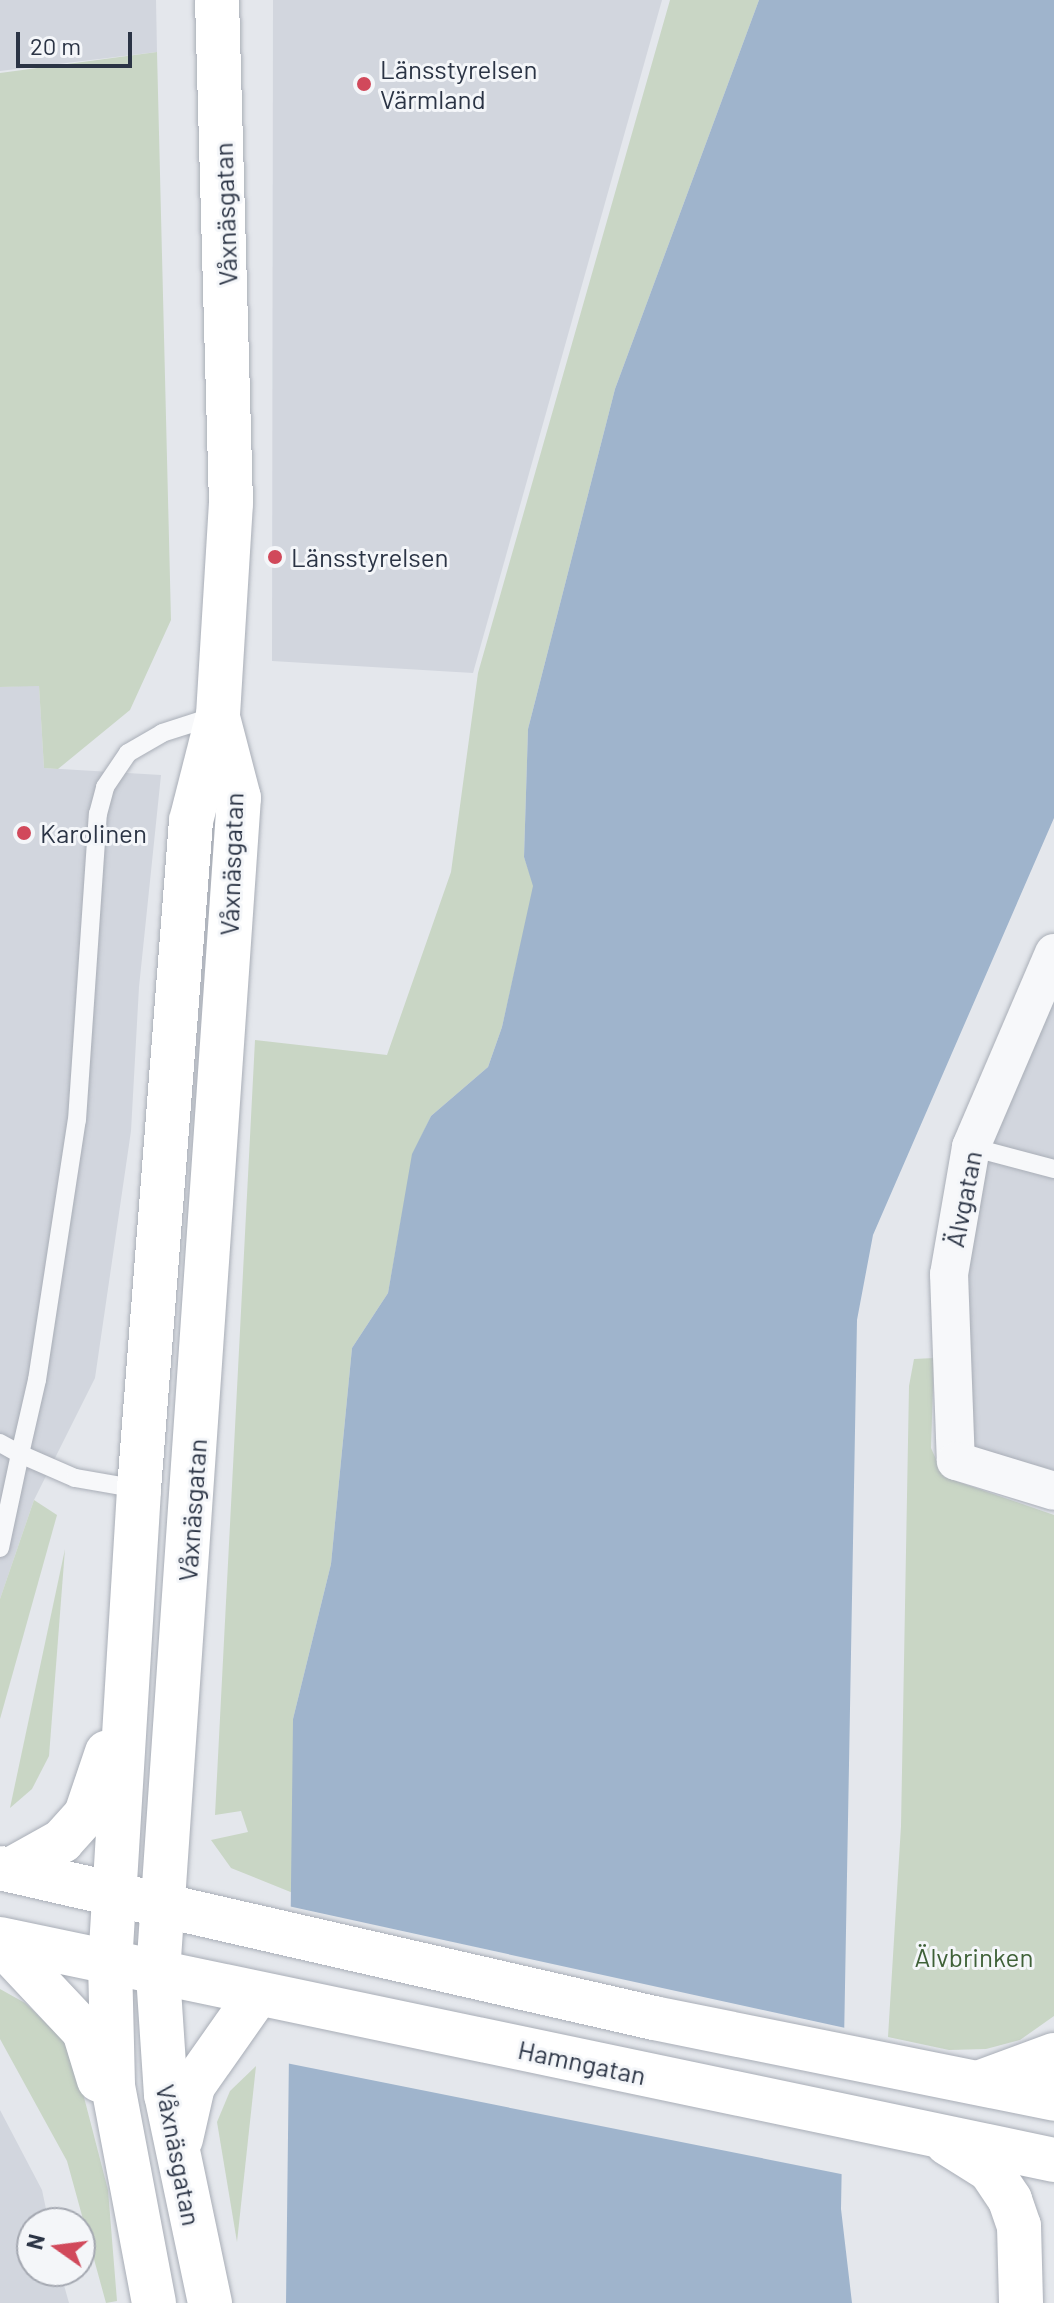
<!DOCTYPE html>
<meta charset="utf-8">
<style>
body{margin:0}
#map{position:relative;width:1054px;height:2303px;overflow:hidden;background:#e4e7ec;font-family:Barlow,sans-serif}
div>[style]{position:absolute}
.built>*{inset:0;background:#d2d6de}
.green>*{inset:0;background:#c9d6c5}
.water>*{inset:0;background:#9fb4cc}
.pier>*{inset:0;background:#e4e7ec}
.roads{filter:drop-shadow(0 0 2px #a9aeb7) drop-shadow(0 0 2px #a9aeb7)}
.lane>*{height:18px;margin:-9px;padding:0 9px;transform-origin:9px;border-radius:9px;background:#f7f8fa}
.street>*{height:38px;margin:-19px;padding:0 19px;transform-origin:19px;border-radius:19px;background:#f7f8fa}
.secondary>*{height:44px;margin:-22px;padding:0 22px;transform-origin:22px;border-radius:22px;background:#fff}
.dots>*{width:22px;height:22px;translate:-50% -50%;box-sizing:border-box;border:4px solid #f4f6f9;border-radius:50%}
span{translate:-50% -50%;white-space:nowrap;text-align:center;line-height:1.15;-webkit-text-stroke:6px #f4f6f9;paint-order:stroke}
.poi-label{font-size:26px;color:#2b3445}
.left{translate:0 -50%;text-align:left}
.street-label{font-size:26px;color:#2b3445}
.park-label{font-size:26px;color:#3f6138}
.north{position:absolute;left:16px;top:2207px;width:80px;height:80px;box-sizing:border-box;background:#f4f6f9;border:2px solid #a4a8b1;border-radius:50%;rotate:284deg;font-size:22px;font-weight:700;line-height:32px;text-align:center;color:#2b3445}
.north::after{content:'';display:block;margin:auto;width:28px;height:36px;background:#d1495b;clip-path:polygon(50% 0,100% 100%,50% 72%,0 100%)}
.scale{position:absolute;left:16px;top:32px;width:116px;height:36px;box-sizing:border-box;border:4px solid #2b3445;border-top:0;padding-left:10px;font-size:24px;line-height:28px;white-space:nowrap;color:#2b3445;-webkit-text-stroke:6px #f4f6f9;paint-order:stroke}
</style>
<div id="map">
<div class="built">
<div style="clip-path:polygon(0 0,156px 0,157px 52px,0 71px)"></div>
<div style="clip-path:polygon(273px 0,662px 0,473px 673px,272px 661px)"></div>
<div style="clip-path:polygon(39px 685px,44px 768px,161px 775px,139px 987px,131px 1131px,95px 1378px,34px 1500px,0 1599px,0 687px)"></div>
<div style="clip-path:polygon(1054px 991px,1054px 1470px,972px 1448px,969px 1272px,984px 1155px)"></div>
<div style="clip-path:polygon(0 2110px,42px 2190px,49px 2223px,32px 2223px,32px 2271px,60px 2271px,69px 2303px,0 2303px)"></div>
</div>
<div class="green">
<div style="clip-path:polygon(670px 0,759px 0,615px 389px,528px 729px,524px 857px,534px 886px,502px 1027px,488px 1067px,431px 1116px,413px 1154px,388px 1293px,352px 1348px,331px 1564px,293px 1719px,293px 1893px,231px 1868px,211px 1840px,248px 1832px,241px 1811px,215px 1815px,255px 1040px,387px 1055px,451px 872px,478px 673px)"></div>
<div style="clip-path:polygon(157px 52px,171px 620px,130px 710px,58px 769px,44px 768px,39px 686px,0 687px,0 73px)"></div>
<div style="clip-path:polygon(934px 1358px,931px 1448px,944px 1477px,1054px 1515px,1054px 2016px,1020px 2040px,986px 2049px,949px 2050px,888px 2037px,901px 1826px,909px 1386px,914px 1359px)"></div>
<div style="clip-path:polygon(34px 1500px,57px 1515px,0 1719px,0 1599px)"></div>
<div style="clip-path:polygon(65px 1549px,49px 1756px,32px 1789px,10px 1808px)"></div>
<div style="clip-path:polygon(0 1989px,25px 2003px,71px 2047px,108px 2190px,117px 2301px,106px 2303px,67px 2161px,0 2039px)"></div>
<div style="clip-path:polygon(256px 2066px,237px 2242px,217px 2122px,230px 2091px)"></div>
</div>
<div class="water">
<div style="clip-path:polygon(759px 0,1054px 0,1054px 818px,873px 1235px,857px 1320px,841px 2209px,852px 2303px,286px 2303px,293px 1719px,331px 1564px,352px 1348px,388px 1293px,412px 1154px,431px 1116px,488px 1067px,502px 1027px,533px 886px,524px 857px,528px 729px,615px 389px)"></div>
</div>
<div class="pier">
<div style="clip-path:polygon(288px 1906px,850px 2029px,846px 2175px,286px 2063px)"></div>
</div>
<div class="roads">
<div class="lane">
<div style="left:971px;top:1147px;width:86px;rotate:14.8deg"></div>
<div style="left:0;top:1443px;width:23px;rotate:29deg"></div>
<div style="left:20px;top:1454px;width:76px;rotate:-77.1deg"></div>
<div style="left:37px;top:1380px;width:263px;rotate:-81.3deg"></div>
<div style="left:77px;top:1120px;width:307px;rotate:-86.1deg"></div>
<div style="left:98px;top:814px;width:28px;rotate:-75deg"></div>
<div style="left:105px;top:787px;width:41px;rotate:-55.9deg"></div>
<div style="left:128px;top:753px;width:39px;rotate:-30deg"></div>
<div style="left:162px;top:733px;width:56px;rotate:-17.8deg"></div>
<div style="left:0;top:1548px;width:96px;rotate:-78deg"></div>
<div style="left:20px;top:1454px;width:60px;rotate:23.6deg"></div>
<div style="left:75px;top:1478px;width:65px;rotate:9.8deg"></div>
</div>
<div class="street">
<div style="left:1054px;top:953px;width:211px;rotate:113.2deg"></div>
<div style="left:971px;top:1147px;width:129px;rotate:99.8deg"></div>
<div style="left:949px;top:1274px;width:187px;rotate:87.9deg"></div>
<div style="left:956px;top:1461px;width:102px;rotate:17deg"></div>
</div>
<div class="secondary">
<div style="left:0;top:1868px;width:671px;rotate:12.92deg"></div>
<div style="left:654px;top:2018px;width:408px;rotate:11.4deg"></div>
<div style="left:10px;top:1870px;width:60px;rotate:-29.1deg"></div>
<div style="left:62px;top:1841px;width:36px;rotate:-48deg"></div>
<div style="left:86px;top:1814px;width:65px;rotate:-71.3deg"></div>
<div style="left:0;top:1939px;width:1077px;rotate:11.84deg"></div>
<div style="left:0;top:1942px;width:122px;rotate:46.7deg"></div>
<div style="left:84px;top:2031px;width:51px;rotate:73deg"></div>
<div style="left:981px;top:2082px;width:78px;rotate:-20.3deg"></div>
<div style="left:181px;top:2139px;width:54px;rotate:-77.2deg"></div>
<div style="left:193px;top:2086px;width:111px;rotate:-54.9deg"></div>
<div style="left:947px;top:2143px;width:51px;rotate:32.1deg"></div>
<div style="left:990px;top:2170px;width:36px;rotate:56deg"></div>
<div style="left:1010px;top:2200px;width:28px;rotate:71deg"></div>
<div style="left:1019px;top:2226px;width:77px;rotate:88.5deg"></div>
<div style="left:154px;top:2303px;width:222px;rotate:-100.7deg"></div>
<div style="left:113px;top:2085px;width:121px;rotate:-91.4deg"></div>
<div style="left:110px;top:1964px;width:476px;rotate:-86.5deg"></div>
<div style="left:139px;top:1489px;width:670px;rotate:-85.55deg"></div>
<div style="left:191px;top:821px;width:109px;rotate:-75.7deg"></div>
<div style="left:218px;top:715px;width:211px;rotate:-86.5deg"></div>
<div style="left:231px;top:504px;width:504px;rotate:-91.59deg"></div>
<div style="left:210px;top:2303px;width:213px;rotate:-101.9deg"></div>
<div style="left:166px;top:2095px;width:122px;rotate:-93.8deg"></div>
<div style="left:158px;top:1973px;width:1178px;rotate:-86.06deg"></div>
<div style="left:239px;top:798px;width:80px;rotate:-104.6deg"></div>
</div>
</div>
<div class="dots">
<div style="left:364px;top:84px;background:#d1495b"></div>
<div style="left:275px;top:557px;background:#d1495b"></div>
<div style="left:24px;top:833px;background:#d1495b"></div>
</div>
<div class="poi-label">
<span class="left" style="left:380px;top:84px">Länsstyrelsen<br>Värmland</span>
<span class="left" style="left:291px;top:557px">Länsstyrelsen</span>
<span class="left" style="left:40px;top:833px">Karolinen</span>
</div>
<div class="street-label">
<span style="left:225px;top:214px;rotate:-92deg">Våxnäsgatan</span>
<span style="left:231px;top:864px;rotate:-88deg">Våxnäsgatan</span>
<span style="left:963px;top:1199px;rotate:-79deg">Älvgatan</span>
<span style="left:192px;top:1510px;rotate:-86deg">Våxnäsgatan</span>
<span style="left:582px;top:2062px;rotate:12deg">Hamngatan</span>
<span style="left:179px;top:2155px;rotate:79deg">Våxnäsgatan</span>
</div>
<div class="park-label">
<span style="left:974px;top:1957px">Älvbrinken</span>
</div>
<div class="north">N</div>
<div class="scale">20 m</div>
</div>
